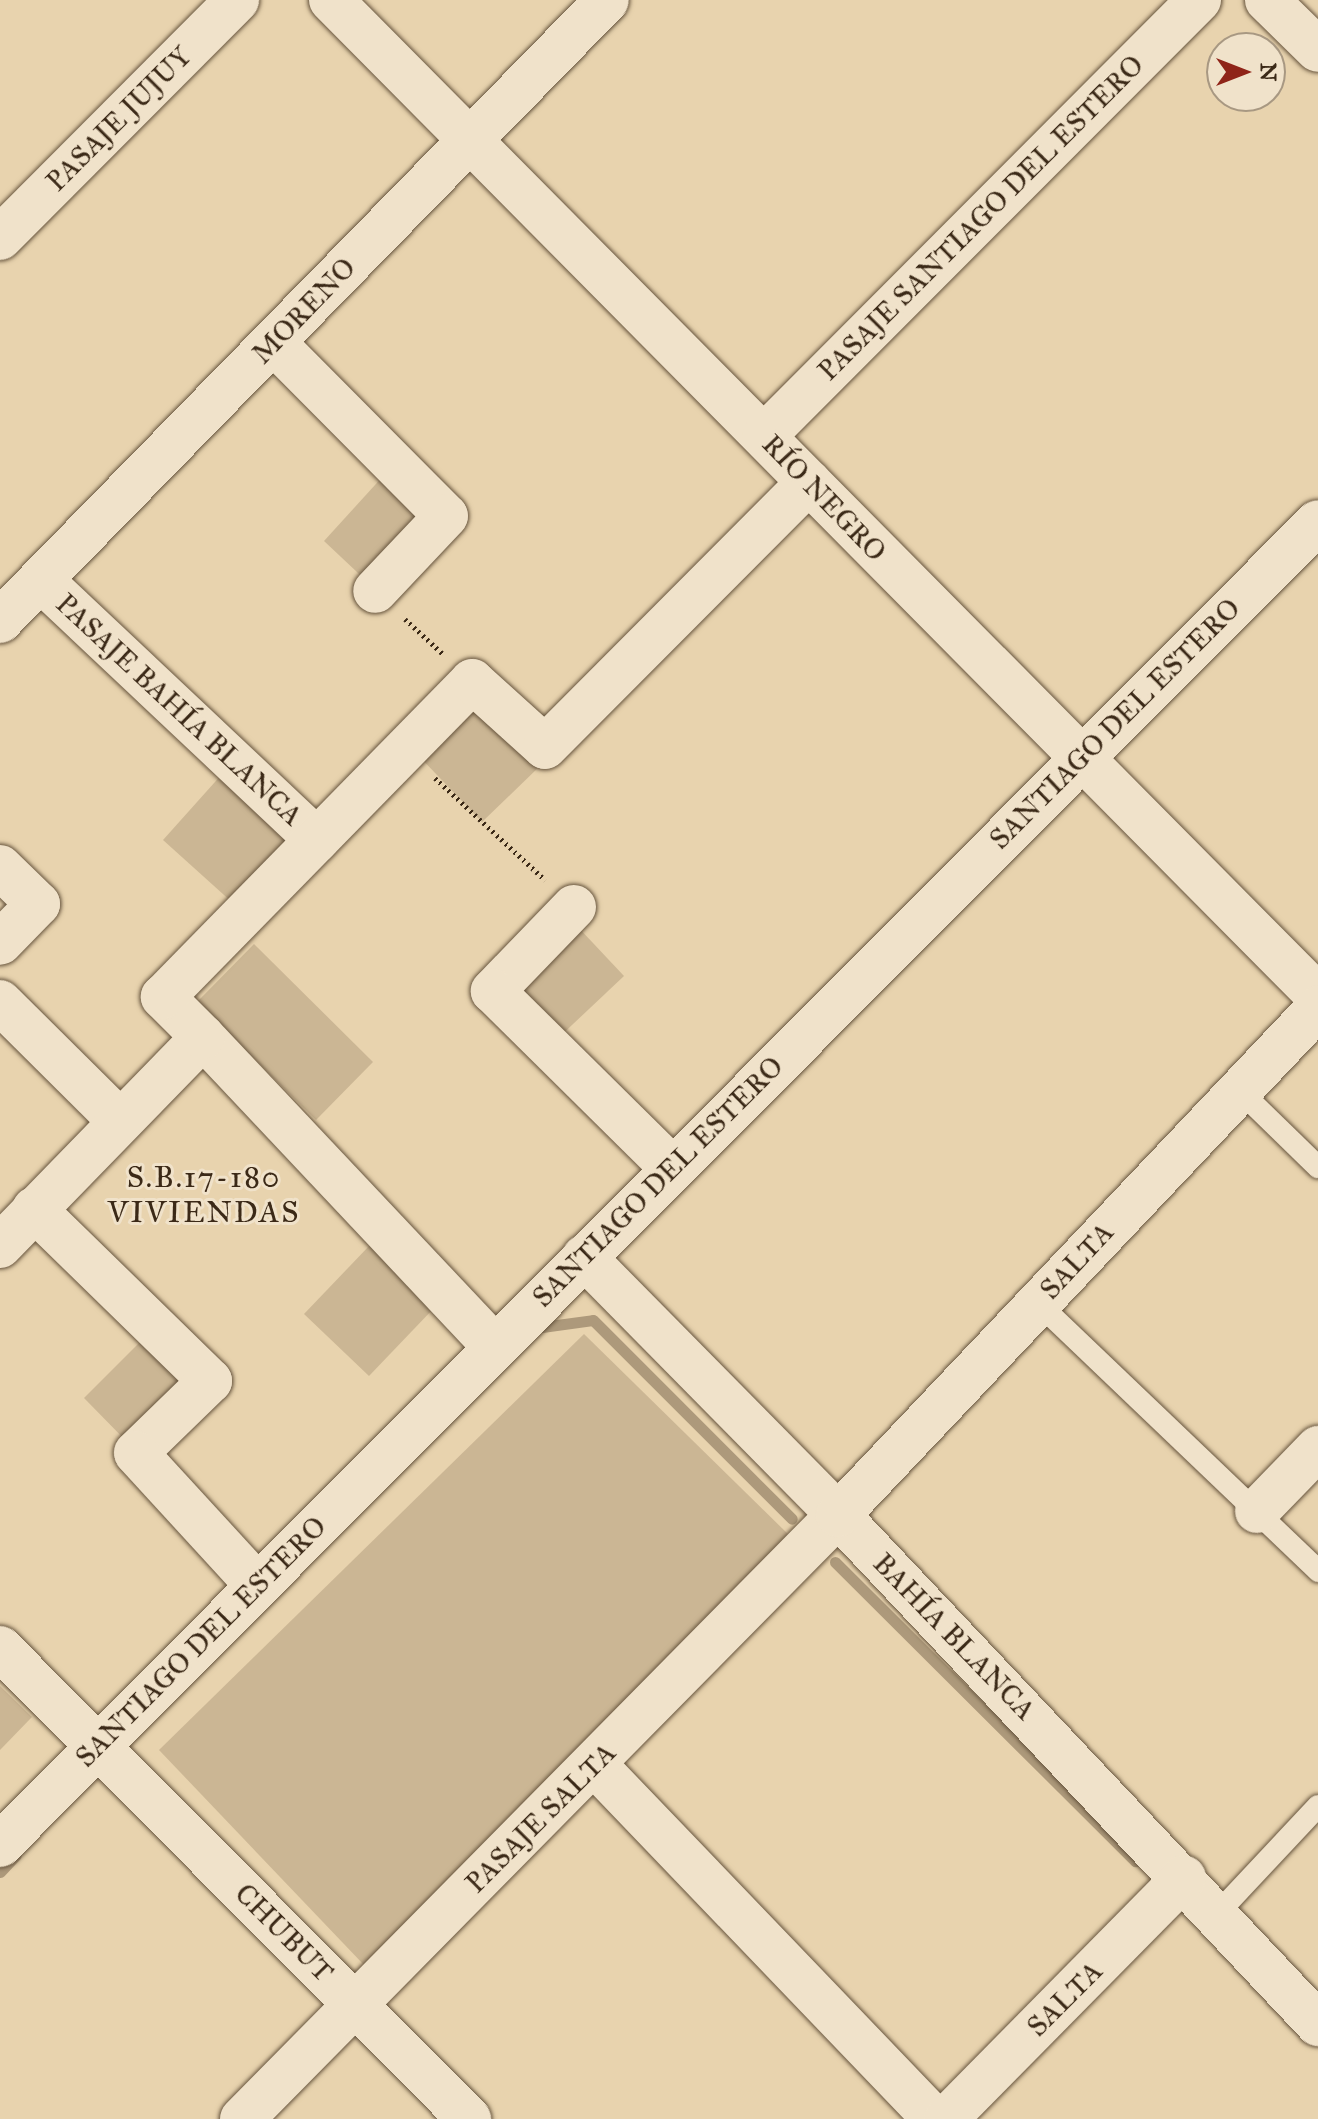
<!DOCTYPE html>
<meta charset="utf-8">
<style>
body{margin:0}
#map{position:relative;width:1318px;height:2119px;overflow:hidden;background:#e8d3ae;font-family:"IM FELL Great Primer",serif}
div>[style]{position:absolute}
.green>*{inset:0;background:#cbb694}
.stream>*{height:11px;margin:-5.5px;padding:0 5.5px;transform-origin:5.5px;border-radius:5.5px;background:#ad997b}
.path>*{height:5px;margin-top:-2.5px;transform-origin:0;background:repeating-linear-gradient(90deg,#3b2917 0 2px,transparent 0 6px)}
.roads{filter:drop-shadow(0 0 2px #66543d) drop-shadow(0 0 2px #66543d)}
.service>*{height:22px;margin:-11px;padding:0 11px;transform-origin:11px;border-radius:11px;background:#f0e2ca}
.minor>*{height:44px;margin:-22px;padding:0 22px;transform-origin:22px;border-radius:22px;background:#f0e2ca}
.tertiary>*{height:44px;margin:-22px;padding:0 22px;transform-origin:22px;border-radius:22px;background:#f0e2ca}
span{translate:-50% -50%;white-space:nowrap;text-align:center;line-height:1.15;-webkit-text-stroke:6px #f0e2ca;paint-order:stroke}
.street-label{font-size:28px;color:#3b2917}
.neighbourhood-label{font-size:30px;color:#3b2917;letter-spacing:2px}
.north{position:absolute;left:1206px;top:32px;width:80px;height:80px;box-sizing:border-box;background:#f0e2ca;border:2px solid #a89882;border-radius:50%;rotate:90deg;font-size:22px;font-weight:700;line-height:32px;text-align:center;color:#3b2917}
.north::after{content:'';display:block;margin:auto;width:28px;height:36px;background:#8f2418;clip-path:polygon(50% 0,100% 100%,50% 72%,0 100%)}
</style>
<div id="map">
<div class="green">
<div style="clip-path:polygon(385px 474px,437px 522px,375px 589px,324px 541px)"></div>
<div style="clip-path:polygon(473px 696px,540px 766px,482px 822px,415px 752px)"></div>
<div style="clip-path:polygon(223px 773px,294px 837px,234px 904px,163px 840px)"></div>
<div style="clip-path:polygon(577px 926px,624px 976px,554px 1042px,507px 991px)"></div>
<div style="clip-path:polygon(254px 944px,373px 1062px,316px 1120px,197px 1002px)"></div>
<div style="clip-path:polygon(370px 1245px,435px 1307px,369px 1376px,304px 1314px)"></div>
<div style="clip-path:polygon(584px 1334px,790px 1536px,364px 1965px,159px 1750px)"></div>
<div style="clip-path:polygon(146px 1336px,194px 1385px,132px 1447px,84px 1398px)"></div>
<div style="clip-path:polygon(0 1686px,32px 1717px,0 1750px)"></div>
</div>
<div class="stream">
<div style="left:542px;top:1327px;width:51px;rotate:-7.8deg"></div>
<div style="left:593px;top:1320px;width:281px;rotate:45deg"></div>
<div style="left:835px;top:1562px;width:424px;rotate:44.9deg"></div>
<div style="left:0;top:1872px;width:23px;rotate:-47deg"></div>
</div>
<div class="path">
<div style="left:405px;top:619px;width:53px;rotate:42.7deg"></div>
<div style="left:435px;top:778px;width:150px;rotate:42.8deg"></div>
</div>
<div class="roads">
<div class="service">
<div style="left:1238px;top:1089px;width:112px;rotate:44.3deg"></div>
<div style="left:1038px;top:1303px;width:388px;rotate:43.7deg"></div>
<div style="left:1216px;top:1915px;width:149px;rotate:-46.9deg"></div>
</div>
<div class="minor">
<div style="left:331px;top:0;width:1402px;rotate:45.26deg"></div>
<div style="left:0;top:238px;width:336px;rotate:-45.1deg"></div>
<div style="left:273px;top:342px;width:245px;rotate:45.2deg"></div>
<div style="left:446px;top:516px;width:103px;rotate:133.4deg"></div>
<div style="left:764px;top:436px;width:616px;rotate:-45.07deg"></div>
<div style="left:41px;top:580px;width:379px;rotate:43.3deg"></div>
<div style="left:0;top:621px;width:868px;rotate:-45.65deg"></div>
<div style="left:0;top:867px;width:53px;rotate:44.2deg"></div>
<div style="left:38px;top:904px;width:54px;rotate:134.3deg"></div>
<div style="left:574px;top:907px;width:117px;rotate:134deg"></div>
<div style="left:493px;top:991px;width:252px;rotate:44.7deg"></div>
<div style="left:0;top:1002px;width:169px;rotate:44.8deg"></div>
<div style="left:203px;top:1037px;width:426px;rotate:46.7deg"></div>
<div style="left:34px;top:1209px;width:246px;rotate:44.3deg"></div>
<div style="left:210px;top:1381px;width:103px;rotate:135.8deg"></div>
<div style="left:136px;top:1453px;width:179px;rotate:47.5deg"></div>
<div style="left:0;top:1246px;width:291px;rotate:-45.8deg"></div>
<div style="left:203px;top:1037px;width:57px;rotate:-135deg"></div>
<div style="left:163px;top:997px;width:442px;rotate:-45.6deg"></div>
<div style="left:472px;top:681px;width:98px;rotate:42.1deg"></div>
<div style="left:545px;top:747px;width:374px;rotate:-45.1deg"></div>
<div style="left:584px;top:1257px;width:362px;rotate:45.4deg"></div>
<div style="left:838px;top:1515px;width:700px;rotate:46.68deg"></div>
<div style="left:1257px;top:1511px;width:88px;rotate:-45.9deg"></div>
<div style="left:0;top:1648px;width:665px;rotate:45.12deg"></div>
<div style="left:595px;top:1765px;width:491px;rotate:46.2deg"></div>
<div style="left:242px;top:2119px;width:849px;rotate:-45.38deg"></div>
<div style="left:838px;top:1515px;width:698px;rotate:-46.57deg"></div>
<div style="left:946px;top:2119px;width:339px;rotate:-45.4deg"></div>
</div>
<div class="tertiary">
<div style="left:1267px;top:0;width:71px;rotate:44.4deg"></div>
<div style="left:0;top:1845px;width:1867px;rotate:-45.11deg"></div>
</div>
</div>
<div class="street-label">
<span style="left:119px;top:119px;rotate:-45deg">PASAJE JUJUY</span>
<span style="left:981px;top:218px;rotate:-45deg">PASAJE SANTIAGO DEL ESTERO</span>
<span style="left:304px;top:311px;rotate:-46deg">MORENO</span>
<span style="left:824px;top:498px;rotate:46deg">RÍO NEGRO</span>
<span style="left:179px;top:710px;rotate:43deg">PASAJE BAHÍA BLANCA</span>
<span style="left:1115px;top:724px;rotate:-45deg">SANTIAGO DEL ESTERO</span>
<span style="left:658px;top:1182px;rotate:-45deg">SANTIAGO DEL ESTERO</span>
<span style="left:1077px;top:1261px;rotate:-47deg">SALTA</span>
<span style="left:954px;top:1637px;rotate:46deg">BAHÍA BLANCA</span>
<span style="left:201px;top:1642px;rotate:-45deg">SANTIAGO DEL ESTERO</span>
<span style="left:541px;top:1818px;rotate:-45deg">PASAJE SALTA</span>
<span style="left:284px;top:1933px;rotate:45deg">CHUBUT</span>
<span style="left:1065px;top:1999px;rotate:-45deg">SALTA</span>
</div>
<div class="neighbourhood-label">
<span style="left:204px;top:1194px">S.B.17-180<br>VIVIENDAS</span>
</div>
<div class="north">N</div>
</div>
